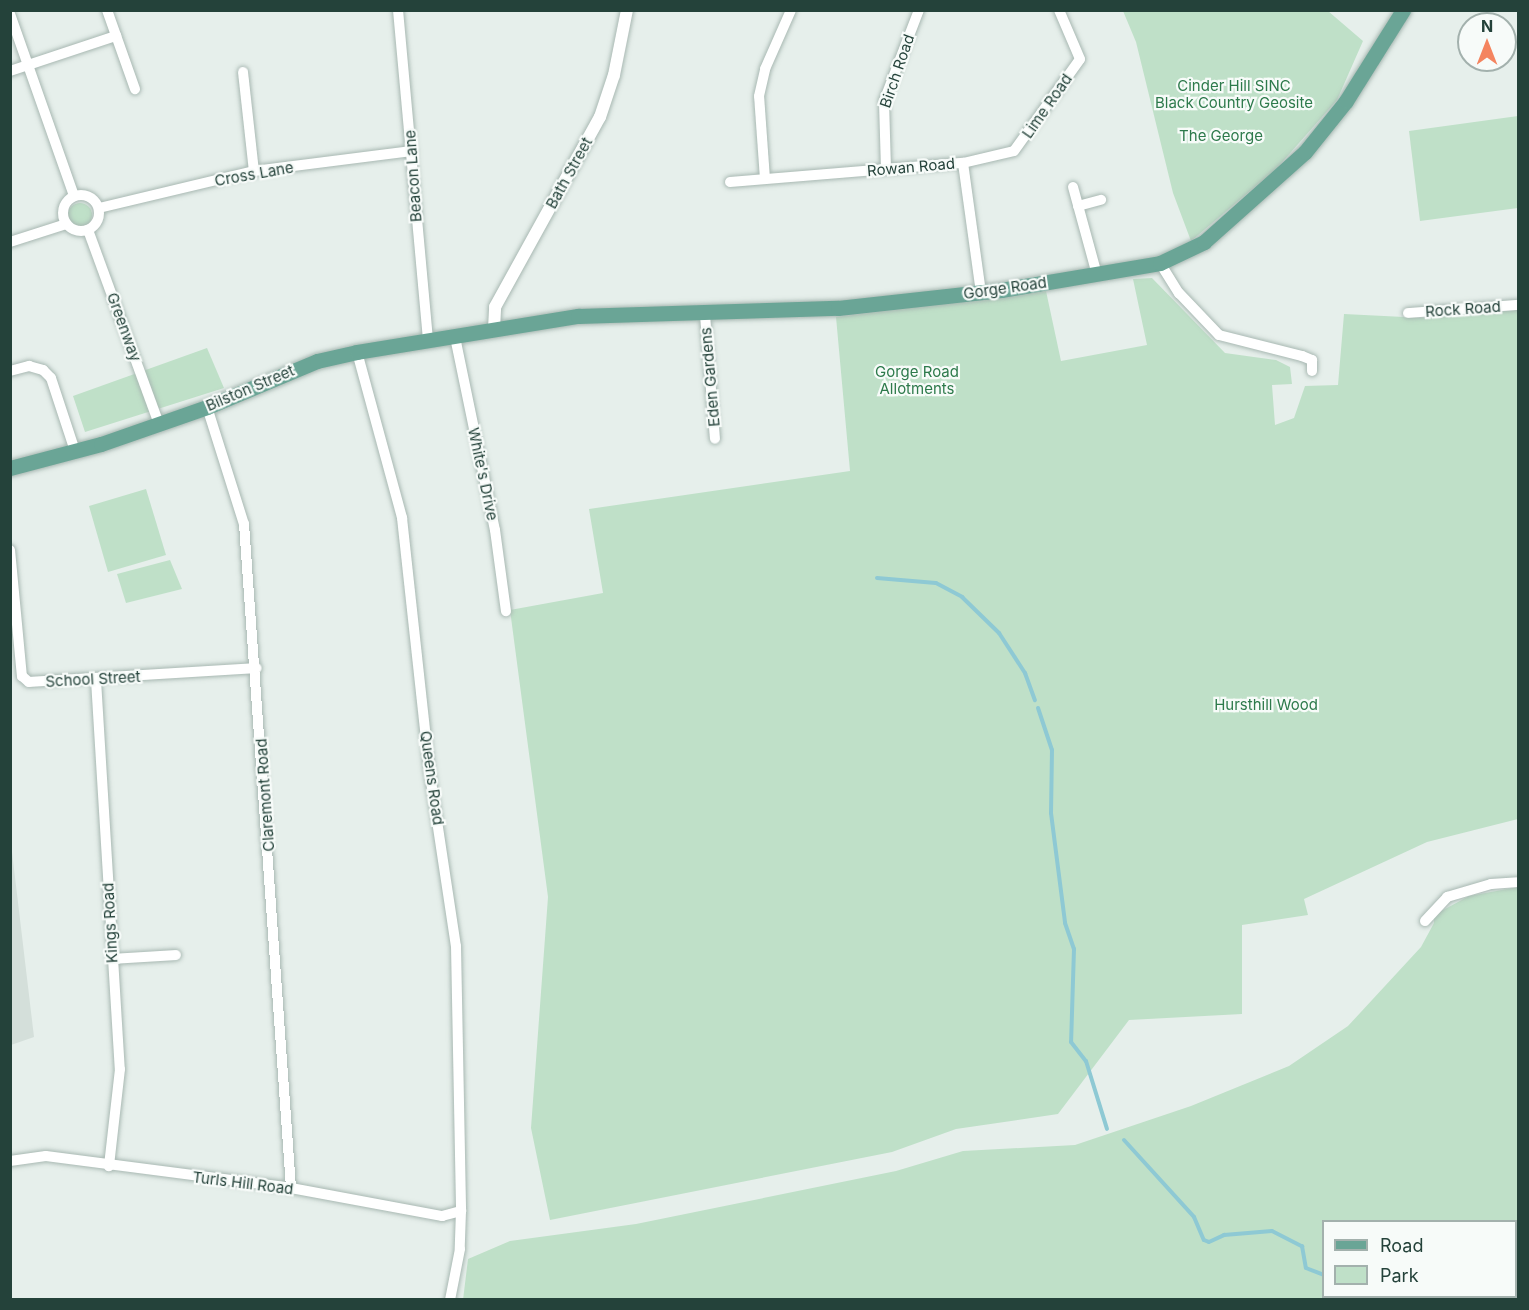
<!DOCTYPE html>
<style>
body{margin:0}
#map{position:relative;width:1529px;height:1310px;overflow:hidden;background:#e6efeb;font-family:Inter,sans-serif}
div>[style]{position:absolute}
.built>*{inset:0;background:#d4dfda}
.green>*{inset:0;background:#bfe0c8}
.round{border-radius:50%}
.stream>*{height:4px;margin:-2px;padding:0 2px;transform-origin:2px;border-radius:2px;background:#8ec9d4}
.roads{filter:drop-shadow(0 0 2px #a8b8b2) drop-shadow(0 0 2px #a8b8b2)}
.minor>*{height:10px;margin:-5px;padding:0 5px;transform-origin:5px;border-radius:5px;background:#fff}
.minor>.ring{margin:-5px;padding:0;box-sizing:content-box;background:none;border:10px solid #fff;border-radius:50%}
.tertiary>*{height:12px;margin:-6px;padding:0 6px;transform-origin:6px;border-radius:6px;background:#fff}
.primary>*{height:15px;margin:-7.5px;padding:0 7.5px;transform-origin:7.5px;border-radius:7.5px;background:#6aa596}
span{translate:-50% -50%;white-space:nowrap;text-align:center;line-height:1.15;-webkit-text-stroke:4.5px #f7fbf9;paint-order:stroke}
.street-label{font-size:15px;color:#24423a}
.park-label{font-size:15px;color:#2d7a4b}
.frame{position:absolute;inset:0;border:12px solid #24423a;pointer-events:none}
.legend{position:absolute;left:1322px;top:1220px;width:195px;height:78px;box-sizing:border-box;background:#f7fbf9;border:2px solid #a3b1ad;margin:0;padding:8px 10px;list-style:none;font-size:18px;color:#24423a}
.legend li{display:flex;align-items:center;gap:12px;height:30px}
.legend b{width:30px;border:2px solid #a3b1ad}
.north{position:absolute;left:1457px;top:12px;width:60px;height:60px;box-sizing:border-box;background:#f7fbf9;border:2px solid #a3b1ad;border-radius:50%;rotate:0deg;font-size:16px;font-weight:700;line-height:24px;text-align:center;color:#24423a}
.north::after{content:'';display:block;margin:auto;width:21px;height:27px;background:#f4845f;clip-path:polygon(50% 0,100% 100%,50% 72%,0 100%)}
</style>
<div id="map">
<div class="built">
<div style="clip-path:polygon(11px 754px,12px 852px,34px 1037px,11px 1045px)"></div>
</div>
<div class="green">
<div style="clip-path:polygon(1123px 11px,1328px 11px,1363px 41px,1337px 100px,1276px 169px,1191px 241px,1173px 193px,1136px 42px)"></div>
<div style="clip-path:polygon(1518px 116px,1518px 208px,1420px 221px,1409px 131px)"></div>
<div class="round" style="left:68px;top:203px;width:24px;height:24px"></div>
<div style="clip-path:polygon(1152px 278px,1225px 353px,1276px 360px,1290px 367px,1292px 384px,1272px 385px,1275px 425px,1294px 418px,1305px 386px,1338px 385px,1344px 314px,1424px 318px,1518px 310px,1518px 819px,1427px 842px,1304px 899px,1308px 915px,1242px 925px,1242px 1014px,1129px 1020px,1058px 1114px,956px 1129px,892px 1152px,550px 1220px,531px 1128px,548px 897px,510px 610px,603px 593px,589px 509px,850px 471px,836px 317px,1046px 291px,1061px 361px,1147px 345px,1133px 279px)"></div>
<div style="clip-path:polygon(207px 348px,224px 388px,85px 432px,73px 396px)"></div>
<div style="clip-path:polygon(146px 489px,166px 555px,108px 572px,89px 506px)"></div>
<div style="clip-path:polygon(170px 560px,182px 589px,126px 603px,117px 574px)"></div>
<div style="clip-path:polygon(evenodd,1518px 887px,1518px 1299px,463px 1300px,468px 1259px,510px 1241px,636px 1224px,896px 1171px,963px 1151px,1075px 1145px,1191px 1106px,1289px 1066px,1348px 1026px,1421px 947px,1434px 923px,1434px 915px,1469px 896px,1518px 887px,1324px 1222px,1516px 1222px,1516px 1296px,1324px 1296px,1324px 1222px)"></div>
</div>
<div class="stream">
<div style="left:877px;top:578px;width:59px;rotate:4.8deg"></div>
<div style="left:936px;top:583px;width:30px;rotate:28deg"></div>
<div style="left:962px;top:597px;width:52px;rotate:44.2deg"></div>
<div style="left:999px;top:633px;width:48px;rotate:57deg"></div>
<div style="left:1025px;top:673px;width:29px;rotate:70deg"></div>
<div style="left:1038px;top:708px;width:44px;rotate:71.6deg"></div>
<div style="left:1052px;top:750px;width:63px;rotate:90.9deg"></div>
<div style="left:1051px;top:813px;width:111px;rotate:82.7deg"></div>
<div style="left:1065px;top:923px;width:28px;rotate:71deg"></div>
<div style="left:1074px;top:949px;width:93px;rotate:91.8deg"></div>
<div style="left:1071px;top:1042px;width:24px;rotate:52deg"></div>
<div style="left:1086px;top:1061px;width:71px;rotate:72.8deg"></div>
<div style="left:1124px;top:1140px;width:104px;rotate:47.7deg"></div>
<div style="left:1194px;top:1217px;width:25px;rotate:67deg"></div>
<div style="left:1204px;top:1240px;width:5px;rotate:22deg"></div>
<div style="left:1209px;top:1242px;width:17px;rotate:-25deg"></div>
<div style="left:1224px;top:1235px;width:48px;rotate:-4.8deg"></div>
<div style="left:1272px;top:1231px;width:34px;rotate:27deg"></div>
<div style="left:1302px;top:1246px;width:22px;rotate:80deg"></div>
<div style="left:1306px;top:1268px;width:19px;rotate:21deg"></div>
<div style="left:1516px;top:1276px;width:2px;rotate:-27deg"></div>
</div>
<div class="roads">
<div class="minor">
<div style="left:107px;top:10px;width:84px;rotate:70.5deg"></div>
<div style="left:398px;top:10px;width:333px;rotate:84.8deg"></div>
<div style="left:10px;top:14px;width:193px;rotate:70.6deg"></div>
<div style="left:10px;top:71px;width:112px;rotate:-18.3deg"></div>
<div style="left:243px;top:72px;width:100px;rotate:83.7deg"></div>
<div style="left:963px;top:163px;width:130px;rotate:82.1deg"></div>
<div style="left:886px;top:169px;width:68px;rotate:-91.7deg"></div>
<div style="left:884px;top:101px;width:97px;rotate:-69deg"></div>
<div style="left:765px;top:179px;width:83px;rotate:-94.1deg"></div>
<div style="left:759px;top:96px;width:28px;rotate:-77deg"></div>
<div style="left:765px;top:69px;width:64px;rotate:-66.2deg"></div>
<div style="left:730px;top:182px;width:234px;rotate:-4.7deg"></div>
<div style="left:963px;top:163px;width:52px;rotate:-13.2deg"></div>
<div style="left:1014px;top:151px;width:113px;rotate:-54.3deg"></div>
<div style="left:1080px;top:59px;width:53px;rotate:-113.2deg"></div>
<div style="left:1073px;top:187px;width:91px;rotate:74.7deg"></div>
<div class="ring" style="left:63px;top:195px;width:26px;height:26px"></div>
<div style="left:1078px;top:206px;width:24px;rotate:-15deg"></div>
<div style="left:99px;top:208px;width:159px;rotate:-13.4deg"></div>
<div style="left:254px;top:171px;width:159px;rotate:-7.2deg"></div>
<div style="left:88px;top:230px;width:207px;rotate:69.9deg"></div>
<div style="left:10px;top:242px;width:59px;rotate:-17.8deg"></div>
<div style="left:1160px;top:263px;width:36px;rotate:58deg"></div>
<div style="left:1179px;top:293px;width:58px;rotate:46.4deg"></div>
<div style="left:1219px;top:335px;width:86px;rotate:14.2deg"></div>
<div style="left:1302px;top:356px;width:11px;rotate:22deg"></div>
<div style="left:1312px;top:360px;width:11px;rotate:90deg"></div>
<div style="left:1408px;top:313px;width:110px;rotate:-4.2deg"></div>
<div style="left:705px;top:315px;width:124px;rotate:85.4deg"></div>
<div style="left:455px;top:337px;width:197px;rotate:78.3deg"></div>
<div style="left:495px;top:530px;width:82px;rotate:82.3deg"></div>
<div style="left:357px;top:352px;width:172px;rotate:74.8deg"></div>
<div style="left:402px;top:518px;width:251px;rotate:83.8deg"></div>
<div style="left:429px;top:768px;width:180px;rotate:81.4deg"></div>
<div style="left:456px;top:946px;width:265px;rotate:88.9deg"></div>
<div style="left:461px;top:1211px;width:38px;rotate:92deg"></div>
<div style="left:460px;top:1249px;width:52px;rotate:101.1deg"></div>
<div style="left:10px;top:371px;width:20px;rotate:-15deg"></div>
<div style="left:29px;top:366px;width:15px;rotate:16deg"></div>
<div style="left:43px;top:370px;width:11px;rotate:45deg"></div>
<div style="left:51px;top:378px;width:77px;rotate:71.8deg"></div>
<div style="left:207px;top:407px;width:123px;rotate:72.5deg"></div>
<div style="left:244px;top:524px;width:666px;rotate:85.95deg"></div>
<div style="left:10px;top:550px;width:127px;rotate:84.6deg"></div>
<div style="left:22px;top:676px;width:9px;rotate:41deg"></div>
<div style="left:29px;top:682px;width:228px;rotate:-3.5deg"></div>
<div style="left:96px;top:680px;width:390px;rotate:86.5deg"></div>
<div style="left:120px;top:1069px;width:98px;rotate:96.5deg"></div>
<div style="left:1425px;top:921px;width:33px;rotate:-47deg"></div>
<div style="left:1447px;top:897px;width:46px;rotate:-16.5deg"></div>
<div style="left:1491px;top:884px;width:27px;rotate:-4deg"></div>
<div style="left:112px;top:959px;width:64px;rotate:-3.6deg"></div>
<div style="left:10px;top:1161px;width:36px;rotate:-8deg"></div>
<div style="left:46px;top:1156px;width:247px;rotate:7.4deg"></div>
<div style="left:291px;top:1188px;width:154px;rotate:10.5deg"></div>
<div style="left:442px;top:1216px;width:20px;rotate:-15deg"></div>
</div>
<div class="tertiary">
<div style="left:494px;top:329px;width:22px;rotate:-87deg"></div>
<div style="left:495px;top:307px;width:217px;rotate:-61.1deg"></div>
<div style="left:600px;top:117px;width:44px;rotate:-71.6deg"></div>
<div style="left:614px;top:75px;width:66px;rotate:-78.7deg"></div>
</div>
<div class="primary">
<div style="left:10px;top:468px;width:94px;rotate:-14.8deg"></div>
<div style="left:101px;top:444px;width:112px;rotate:-19.2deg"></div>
<div style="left:207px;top:407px;width:119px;rotate:-22.7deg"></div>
<div style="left:317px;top:361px;width:41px;rotate:-12.7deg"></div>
<div style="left:357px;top:352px;width:224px;rotate:-9.3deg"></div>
<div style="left:578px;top:316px;width:260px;rotate:-1.8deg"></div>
<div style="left:838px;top:308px;width:164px;rotate:-6.3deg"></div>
<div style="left:1001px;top:290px;width:161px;rotate:-9.6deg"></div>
<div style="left:1160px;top:263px;width:49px;rotate:-25.5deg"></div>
<div style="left:1204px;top:242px;width:135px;rotate:-41.7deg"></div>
<div style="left:1305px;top:152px;width:65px;rotate:-51.2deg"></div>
<div style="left:1346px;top:101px;width:107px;rotate:-57.9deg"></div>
</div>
</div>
<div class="street-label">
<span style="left:897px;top:71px;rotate:-71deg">Birch Road</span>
<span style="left:1047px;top:106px;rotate:-55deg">Lime Road</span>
<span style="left:911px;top:167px;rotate:-5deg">Rowan Road</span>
<span style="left:569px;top:173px;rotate:-61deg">Bath Street</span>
<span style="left:254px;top:174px;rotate:-10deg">Cross Lane</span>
<span style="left:413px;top:176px;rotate:-94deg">Beacon Lane</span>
<span style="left:1005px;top:288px;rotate:-8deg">Gorge Road</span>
<span style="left:1463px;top:309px;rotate:-4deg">Rock Road</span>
<span style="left:124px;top:327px;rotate:70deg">Greenway</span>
<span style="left:710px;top:377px;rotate:-95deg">Eden Gardens</span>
<span style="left:250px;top:388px;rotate:-23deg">Bilston Street</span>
<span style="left:483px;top:474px;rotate:78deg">White's Drive</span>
<span style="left:93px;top:679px;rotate:-3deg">School Street</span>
<span style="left:432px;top:778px;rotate:82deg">Queens Road</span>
<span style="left:265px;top:795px;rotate:-94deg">Claremont Road</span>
<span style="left:110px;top:923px;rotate:-93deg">Kings Road</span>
<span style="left:243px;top:1183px;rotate:7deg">Turls Hill Road</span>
</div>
<div class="park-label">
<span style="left:1234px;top:94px">Cinder Hill SINC<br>Black Country Geosite</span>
<span style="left:1221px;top:136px">The George</span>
<span style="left:917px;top:380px">Gorge Road<br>Allotments</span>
<span style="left:1266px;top:705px">Hursthill Wood</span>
</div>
<div class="frame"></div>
<ul class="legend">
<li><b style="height:8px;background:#6aa596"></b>Road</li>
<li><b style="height:16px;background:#bfe0c8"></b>Park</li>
</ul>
<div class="north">N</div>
</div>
